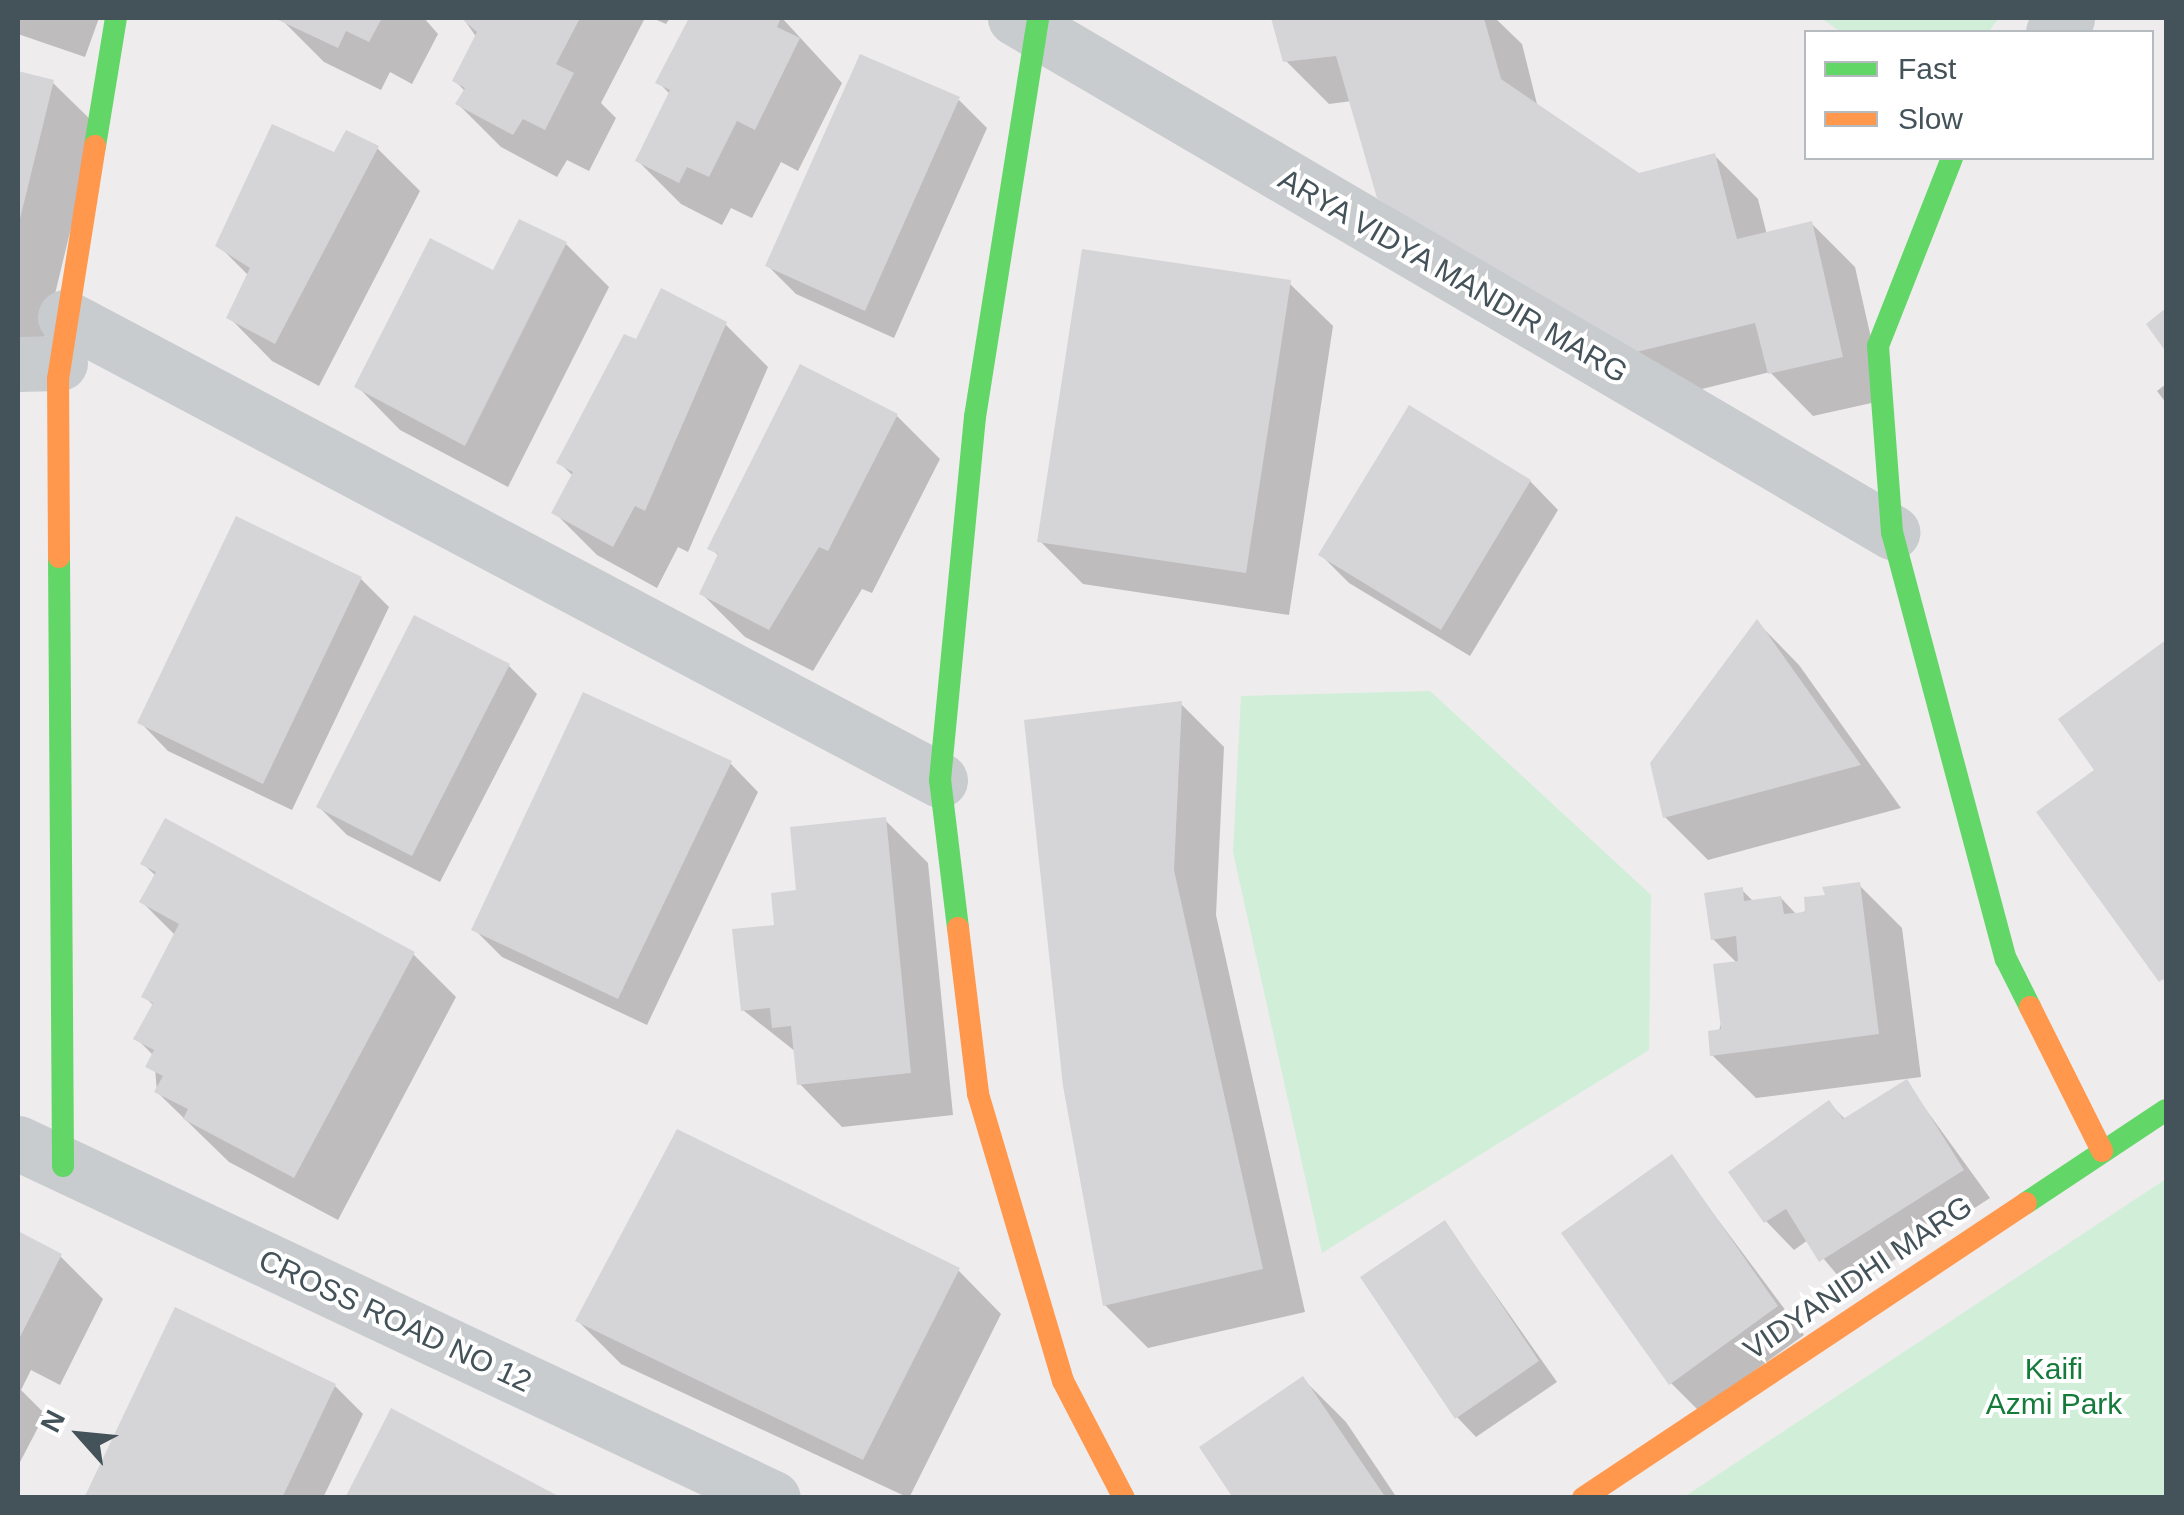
<!DOCTYPE html>
<style>
body{margin:0}
#map{position:relative;width:2184px;height:1515px;overflow:hidden;background:#eeeced;font-family:Arial,sans-serif}
div>[style]{position:absolute}
.green>*{inset:0;background:#d0eed8}
.shadow>*{inset:0;background:#0003}
.building>*{inset:0;background:#d5d5d7}
.street>*{height:55px;margin:-27.5px;padding:0 27.5px;transform-origin:27.5px;border-radius:27.5px;background:#c9ccce}
.fast>*{height:22px;margin:-11px;padding:0 11px;transform-origin:11px;border-radius:11px;background:#63d668}
.slow>*{height:22px;margin:-11px;padding:0 11px;transform-origin:11px;border-radius:11px;background:#ff974d}
span{translate:-50% -50%;white-space:nowrap;text-align:center;line-height:1.15;-webkit-text-stroke:8px #fff;paint-order:stroke}
.street-label{font-size:30px;color:#445259}
.park-label{font-size:30px;color:#147b3b}
.frame{position:absolute;inset:0;border:20px solid #445259;pointer-events:none}
.legend{position:absolute;left:1804px;top:30px;width:350px;height:130px;box-sizing:border-box;background:#fff;border:2px solid #b4babd;margin:0;padding:12px 18px;list-style:none;font-size:30px;color:#445259}
.legend li{display:flex;align-items:center;gap:20px;height:50px}
.legend b{width:50px;border:2px solid #b4babd}
.north{position:absolute;left:30px;top:1385px;width:100px;height:100px;-webkit-text-stroke:8px #fff;paint-order:stroke;rotate:297deg;font-size:28px;font-weight:700;line-height:40px;text-align:center;color:#445259}
.north::after{content:'';display:block;margin:auto;width:35px;height:45px;background:#445259;clip-path:polygon(50% 0,100% 100%,50% 72%,0 100%)}
</style>
<div id="map">
<div class="green">
<div style="clip-path:polygon(1821px 18px,1999px 18px,1988px 32px,1841px 32px)"></div>
<div style="clip-path:polygon(1430px 691px,1651px 895px,1649px 1050px,1322px 1253px,1233px 852px,1241px 696px)"></div>
<div style="clip-path:polygon(2166px 1179px,2166px 1497px,1684px 1497px)"></div>
</div>
<div class="shadow">
<div style="clip-path:polygon(18px 18px,99px 18px,85px 57px,18px 34px)"></div>
<div style="clip-path:polygon(424px 18px,438px 34px,412px 84px,390px 72px,381px 90px,324px 62px,281px 19px)"></div>
<div style="clip-path:polygon(463px 18px,645px 18px,601px 103px,616px 118px,589px 171px,567px 160px,557px 177px,501px 147px,458px 104px,465px 91px,455px 81px,477px 38px)"></div>
<div style="clip-path:polygon(652px 18px,670px 18px,666px 24px)"></div>
<div style="clip-path:polygon(692px 18px,782px 18px,842px 83px,798px 171px,781px 162px,752px 218px,731px 208px,722px 225px,681px 204px,638px 161px,671px 95px,658px 82px)"></div>
<div style="clip-path:polygon(1274px 18px,1495px 18px,1522px 44px,1538px 108px,1639px 175px,1715px 156px,1758px 199px,1767px 235px,1812px 224px,1855px 267px,1885px 400px,1813px 416px,1770px 372px,1670px 397px,1352px 101px,1329px 104px,1286px 61px)"></div>
<div style="clip-path:polygon(18px 74px,52px 82px,96px 125px,38px 364px,18px 359px)"></div>
<div style="clip-path:polygon(959px 100px,987px 128px,894px 338px,796px 294px,768px 266px)"></div>
<div style="clip-path:polygon(377px 148px,420px 191px,319px 386px,272px 361px,229px 317px,249px 276px,218px 245px,336px 156px)"></div>
<div style="clip-path:polygon(566px 244px,609px 287px,508px 487px,400px 430px,357px 386px,494px 273px)"></div>
<div style="clip-path:polygon(1289px 283px,1333px 326px,1289px 615px,1083px 584px,1040px 541px)"></div>
<div style="clip-path:polygon(725px 324px,768px 367px,688px 552px,678px 547px,657px 588px,597px 555px,554px 512px,573px 476px,560px 463px)"></div>
<div style="clip-path:polygon(2166px 384px,2166px 403px,2157px 391px)"></div>
<div style="clip-path:polygon(897px 416px,940px 459px,872px 593px,862px 589px,813px 671px,745px 637px,702px 594px,720px 557px,710px 548px)"></div>
<div style="clip-path:polygon(1530px 481px,1558px 510px,1470px 656px,1349px 583px,1321px 555px)"></div>
<div style="clip-path:polygon(361px 579px,389px 607px,292px 810px,168px 751px,140px 722px)"></div>
<div style="clip-path:polygon(1757px 622px,1799px 665px,1901px 808px,1708px 860px,1665px 817px)"></div>
<div style="clip-path:polygon(2165px 644px,2166px 646px,2166px 987px,2098px 771px)"></div>
<div style="clip-path:polygon(509px 666px,537px 694px,440px 882px,347px 835px,319px 807px)"></div>
<div style="clip-path:polygon(1181px 704px,1224px 747px,1216px 915px,1305px 1312px,1148px 1348px,1105px 1305px)"></div>
<div style="clip-path:polygon(730px 763px,758px 792px,647px 1025px,502px 957px,474px 929px)"></div>
<div style="clip-path:polygon(885px 820px,928px 863px,953px 1115px,842px 1127px,799px 1083px,796px 1052px,743px 1010px,799px 892px)"></div>
<div style="clip-path:polygon(143px 864px,413px 954px,456px 997px,338px 1220px,229px 1162px,157px 1092px,154px 1056px,136px 1038px,154px 1006px,144px 996px,176px 936px,142px 902px,156px 876px)"></div>
<div style="clip-path:polygon(1859px 885px,1902px 928px,1921px 1077px,1756px 1098px,1712px 1055px,1738px 964px,1713px 939px,1742px 890px,1754px 902px,1781px 898px,1797px 915px)"></div>
<div style="clip-path:polygon(1906px 1082px,1990px 1198px,1849px 1289px,1808px 1240px,1794px 1250px,1766px 1221px,1829px 1103px,1846px 1120px)"></div>
<div style="clip-path:polygon(1671px 1157px,1804px 1335px,1699px 1411px,1671px 1383px)"></div>
<div style="clip-path:polygon(1445px 1223px,1557px 1382px,1476px 1437px,1457px 1417px)"></div>
<div style="clip-path:polygon(18px 1234px,60px 1256px,103px 1299px,60px 1385px,31px 1370px,21px 1390px,45px 1414px,18px 1466px)"></div>
<div style="clip-path:polygon(958px 1270px,1001px 1314px,909px 1498px,621px 1364px,578px 1321px)"></div>
<div style="clip-path:polygon(1303px 1379px,1346px 1422px,1397px 1498px,1236px 1498px)"></div>
<div style="clip-path:polygon(335px 1386px,363px 1414px,323px 1498px,86px 1498px)"></div>
</div>
<div class="building">
<div style="clip-path:polygon(274px 18px,382px 18px,369px 42px,346px 31px,338px 48px)"></div>
<div style="clip-path:polygon(461px 18px,580px 18px,556px 64px,574px 73px,545px 130px,523px 119px,513px 135px,455px 104px,465px 88px,452px 81px,477px 32px)"></div>
<div style="clip-path:polygon(689px 18px,781px 18px,777px 27px,800px 38px,755px 130px,737px 121px,709px 177px,687px 167px,679px 183px,635px 161px,670px 90px,655px 83px)"></div>
<div style="clip-path:polygon(1271px 18px,1484px 18px,1501px 79px,1639px 173px,1715px 153px,1737px 239px,1812px 221px,1843px 357px,1768px 374px,1755px 323px,1624px 355px,1377px 198px,1336px 56px,1283px 62px)"></div>
<div style="clip-path:polygon(860px 54px,960px 97px,865px 311px,765px 266px)"></div>
<div style="clip-path:polygon(18px 71px,54px 80px,19px 223px,18px 223px)"></div>
<div style="clip-path:polygon(272px 124px,334px 152px,346px 130px,379px 146px,275px 344px,226px 318px,250px 268px,215px 246px)"></div>
<div style="clip-path:polygon(519px 219px,567px 242px,465px 446px,354px 387px,430px 238px,493px 270px)"></div>
<div style="clip-path:polygon(1082px 249px,1291px 280px,1246px 573px,1037px 542px)"></div>
<div style="clip-path:polygon(661px 288px,727px 322px,645px 511px,635px 506px,613px 547px,551px 513px,573px 472px,556px 463px,624px 334px,636px 339px)"></div>
<div style="clip-path:polygon(2166px 308px,2166px 352px,2146px 324px)"></div>
<div style="clip-path:polygon(800px 364px,898px 414px,828px 551px,819px 547px,769px 630px,699px 594px,718px 554px,707px 549px)"></div>
<div style="clip-path:polygon(1409px 405px,1531px 480px,1441px 630px,1318px 555px)"></div>
<div style="clip-path:polygon(236px 516px,362px 577px,263px 784px,137px 723px)"></div>
<div style="clip-path:polygon(414px 615px,510px 664px,412px 856px,316px 807px)"></div>
<div style="clip-path:polygon(1757px 619px,1861px 765px,1663px 818px,1650px 763px)"></div>
<div style="clip-path:polygon(2166px 640px,2166px 977px,2159px 982px,2036px 812px,2094px 770px,2058px 719px)"></div>
<div style="clip-path:polygon(583px 692px,732px 761px,618px 999px,471px 930px)"></div>
<div style="clip-path:polygon(1182px 701px,1174px 870px,1263px 1269px,1103px 1306px,1063px 1086px,1024px 720px)"></div>
<div style="clip-path:polygon(886px 817px,911px 1073px,797px 1085px,791px 1026px,772px 1028px,770px 1008px,741px 1011px,732px 929px,774px 925px,771px 893px,796px 890px,790px 827px)"></div>
<div style="clip-path:polygon(165px 818px,415px 952px,294px 1178px,183px 1119px,188px 1109px,154px 1092px,163px 1076px,145px 1067px,154px 1050px,133px 1039px,153px 1003px,141px 997px,179px 924px,139px 902px,156px 872px,140px 864px)"></div>
<div style="clip-path:polygon(1860px 882px,1879px 1034px,1710px 1056px,1708px 1031px,1721px 1029px,1713px 964px,1738px 961px,1736px 936px,1711px 940px,1704px 893px,1743px 887px,1744px 901px,1781px 896px,1784px 914px,1805px 912px,1804px 897px,1825px 895px,1822px 887px)"></div>
<div style="clip-path:polygon(1907px 1079px,1964px 1170px,1819px 1262px,1786px 1209px,1764px 1223px,1728px 1172px,1829px 1100px,1843px 1119px)"></div>
<div style="clip-path:polygon(677px 1129px,960px 1268px,863px 1460px,575px 1321px)"></div>
<div style="clip-path:polygon(1672px 1154px,1778px 1306px,1669px 1385px,1561px 1233px)"></div>
<div style="clip-path:polygon(1445px 1220px,1539px 1361px,1455px 1419px,1360px 1277px)"></div>
<div style="clip-path:polygon(18px 1231px,62px 1254px,18px 1341px)"></div>
<div style="clip-path:polygon(175px 1307px,336px 1384px,282px 1498px,84px 1498px)"></div>
<div style="clip-path:polygon(1303px 1376px,1386px 1498px,1233px 1498px,1199px 1447px)"></div>
<div style="clip-path:polygon(391px 1408px,562px 1498px,345px 1498px)"></div>
</div>
<div class="street">
<div style="left:1015px;top:18px;width:1017px;rotate:30.37deg"></div>
<div style="left:2053px;top:32px;width:20px;rotate:-45deg"></div>
<div style="left:65px;top:317px;width:990px;rotate:27.89deg"></div>
<div style="left:18px;top:364px;width:42px;rotate:-1.4deg"></div>
<div style="left:18px;top:1143px;width:834px;rotate:25.18deg"></div>
</div>
<div class="fast">
<div style="left:95px;top:146px;width:130px;rotate:-80.7deg"></div>
<div style="left:1952px;top:158px;width:202px;rotate:111.5deg"></div>
<div style="left:1878px;top:346px;width:187px;rotate:85.7deg"></div>
<div style="left:1892px;top:532px;width:442px;rotate:75.1deg"></div>
<div style="left:2006px;top:959px;width:54px;rotate:63.4deg"></div>
<div style="left:59px;top:557px;width:609px;rotate:89.62deg"></div>
<div style="left:958px;top:928px;width:149px;rotate:-96.9deg"></div>
<div style="left:940px;top:780px;width:365px;rotate:-84.5deg"></div>
<div style="left:975px;top:417px;width:404px;rotate:-81deg"></div>
<div style="left:2026px;top:1203px;width:168px;rotate:-33.6deg"></div>
</div>
<div class="slow">
<div style="left:59px;top:557px;width:178px;rotate:-90.3deg"></div>
<div style="left:58px;top:379px;width:236px;rotate:-81deg"></div>
<div style="left:958px;top:928px;width:167px;rotate:83.1deg"></div>
<div style="left:978px;top:1094px;width:299px;rotate:73.5deg"></div>
<div style="left:1063px;top:1381px;width:132px;rotate:62.5deg"></div>
<div style="left:2030px;top:1007px;width:161px;rotate:63.4deg"></div>
<div style="left:1583px;top:1498px;width:532px;rotate:-33.66deg"></div>
</div>
<div class="street-label">
<span style="left:1453px;top:276px;rotate:30deg">ARYA VIDYA MANDIR MARG</span>
<span style="left:1858px;top:1278px;rotate:-34deg">VIDYANIDHI MARG</span>
<span style="left:395px;top:1321px;rotate:25deg">CROSS ROAD NO 12</span>
</div>
<div class="park-label">
<span style="left:2054px;top:1386px">Kaifi<br>Azmi Park</span>
</div>
<div class="frame"></div>
<ul class="legend">
<li><b style="height:12px;background:#63d668"></b>Fast</li>
<li><b style="height:12px;background:#ff974d"></b>Slow</li>
</ul>
<div class="north">N</div>
</div>
